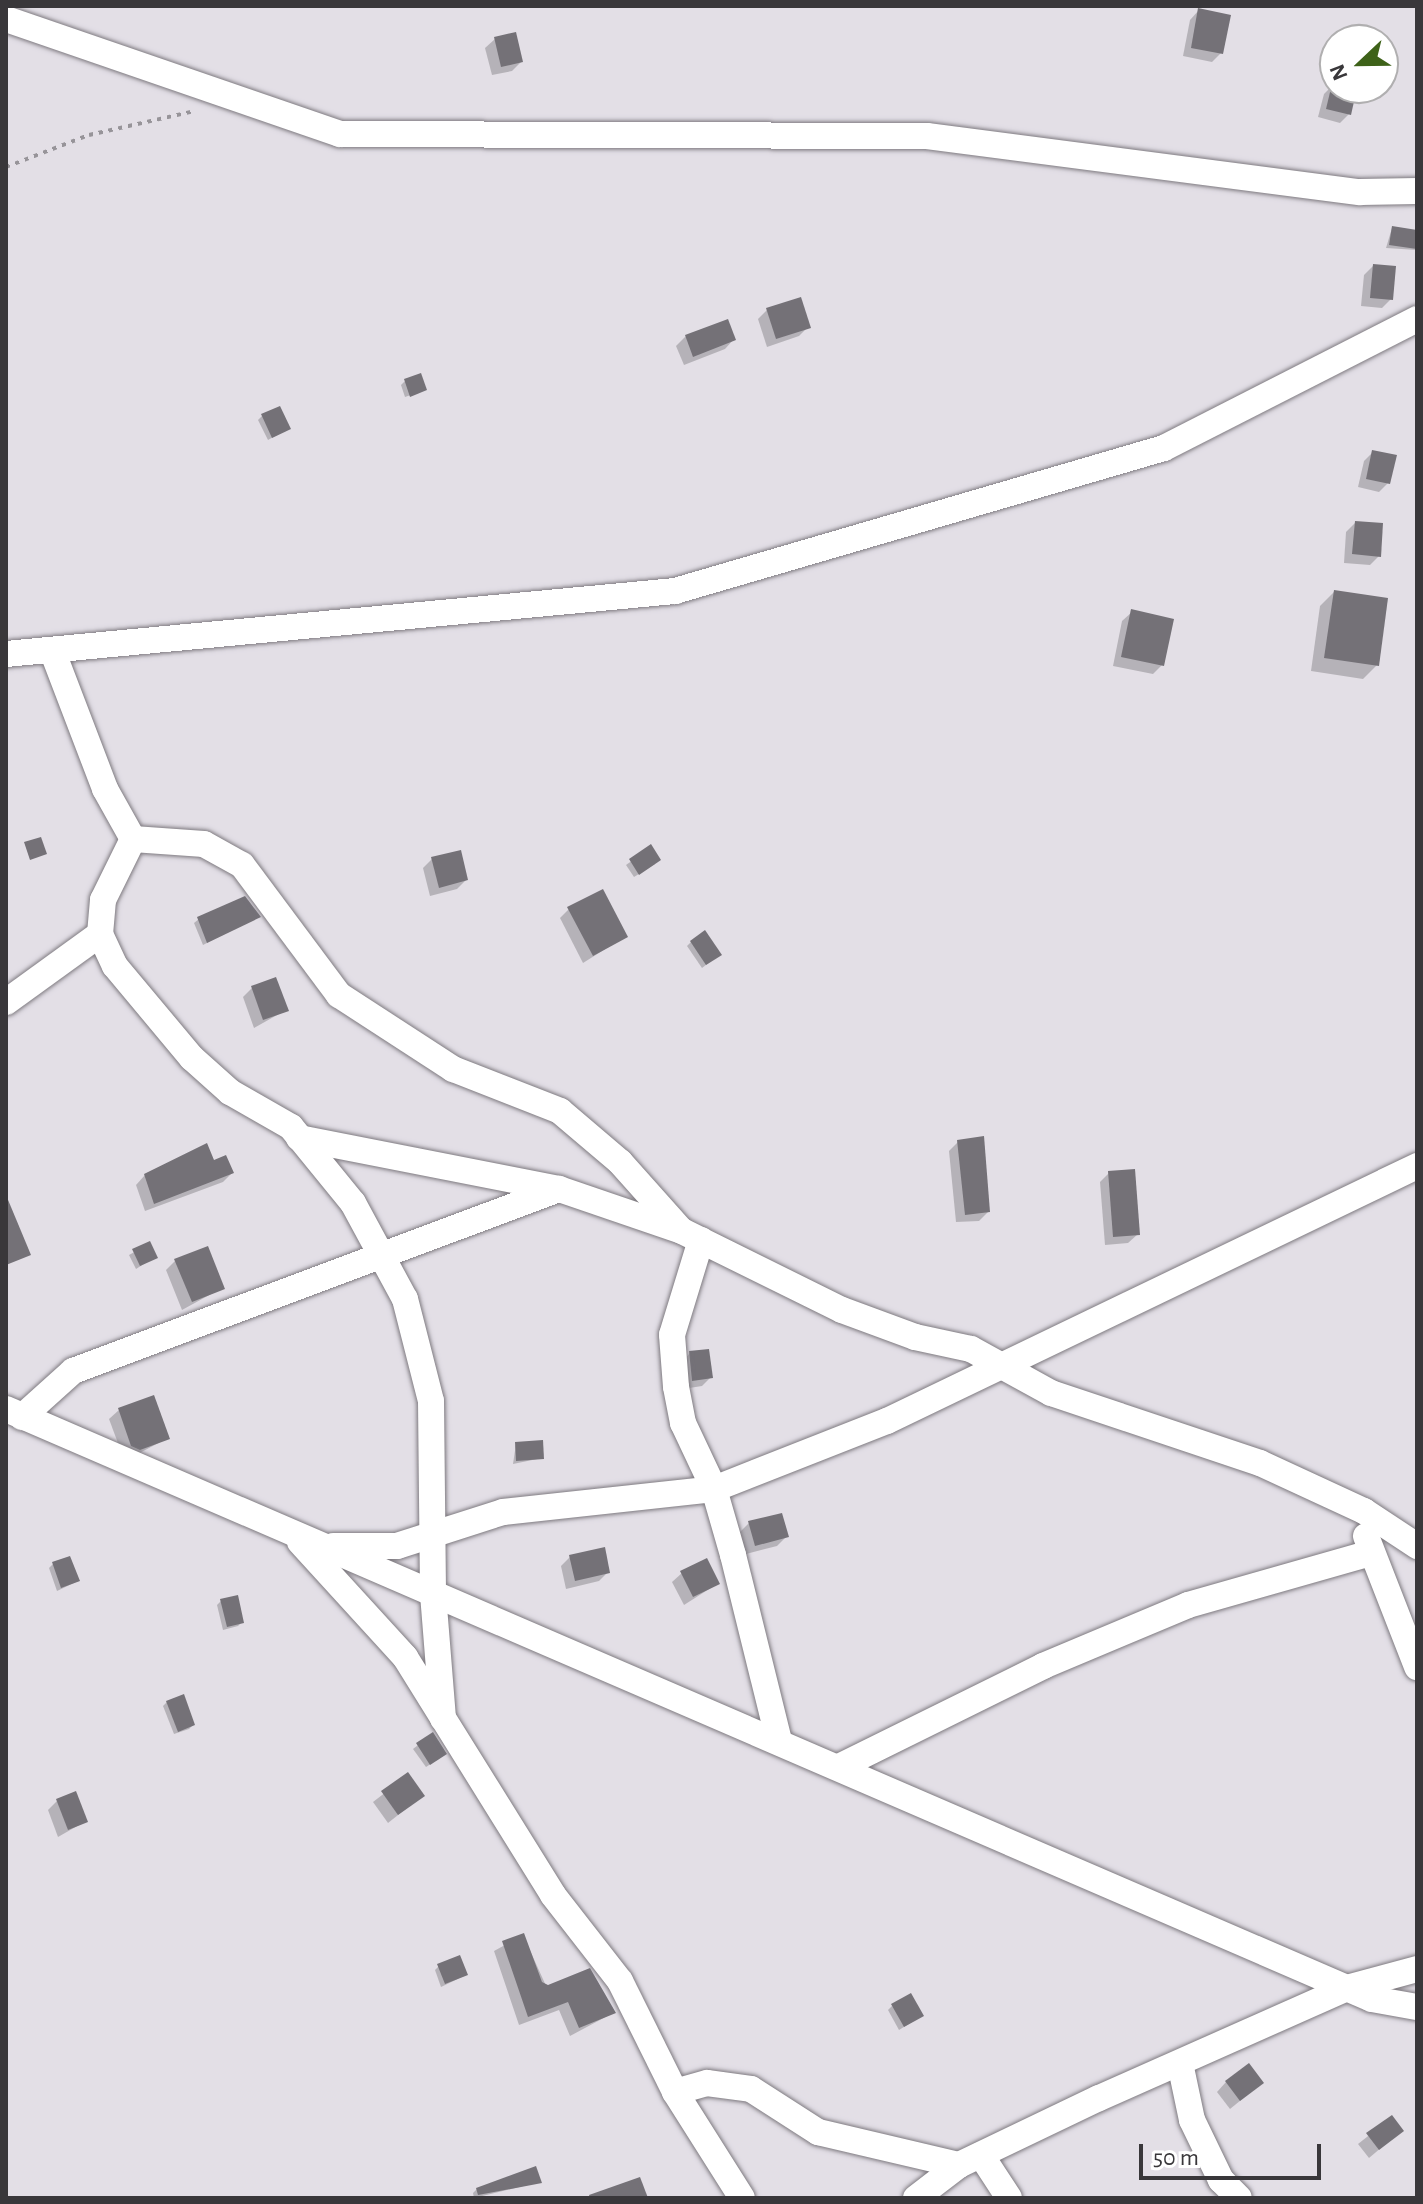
<!DOCTYPE html>
<style>
body{margin:0}
#map{position:relative;width:1423px;height:2204px;overflow:hidden;background:#e3dfe6;font-family:"Alegreya Sans",sans-serif}
div>[style]{position:absolute}
.shadow>*{inset:0;background:#0003}
.building>*{inset:0;background:#747177}
.path>*{height:4px;margin-top:-2px;transform-origin:0;background:repeating-linear-gradient(90deg,#979499 0 4px,transparent 0 10px)}
.roads{filter:drop-shadow(0 0 2px #7e7a80) drop-shadow(0 0 2px #7e7a80)}
.minor>*{height:26px;margin:-13px;padding:0 13px;transform-origin:13px;border-radius:13px;background:#fff}
span{translate:-50% -50%;white-space:nowrap;text-align:center;line-height:1.15;-webkit-text-stroke:8px #fff;paint-order:stroke}
.frame{position:absolute;inset:0;border:8px solid #39373a;pointer-events:none}
.north{position:absolute;left:1319px;top:24px;width:80px;height:80px;box-sizing:border-box;background:#fff;border:2px solid #b0afb0;border-radius:50%;rotate:248deg;font-size:22px;font-weight:700;line-height:32px;text-align:center;color:#39373a}
.north::after{content:'';display:block;margin:auto;width:28px;height:36px;background:#3e6219;clip-path:polygon(50% 0,100% 100%,50% 72%,0 100%)}
.scale{position:absolute;left:1139px;top:2144px;width:182px;height:36px;box-sizing:border-box;border:4px solid #39373a;border-top:0;padding-left:10px;font-size:24px;line-height:28px;white-space:nowrap;color:#39373a;-webkit-text-stroke:6px #fff;paint-order:stroke}
</style>
<div id="map">
<div class="shadow">
<div style="clip-path:polygon(1199px 10px,1221px 53px,1212px 62px,1183px 56px,1190px 20px)"></div>
<div style="clip-path:polygon(495px 39px,521px 62px,512px 71px,492px 75px,485px 48px)"></div>
<div style="clip-path:polygon(1333px 85px,1345px 88px,1349px 114px,1340px 123px,1318px 117px,1324px 94px)"></div>
<div style="clip-path:polygon(1392px 228px,1417px 232px,1417px 250px,1386px 248px)"></div>
<div style="clip-path:polygon(1373px 266px,1391px 299px,1382px 308px,1361px 306px,1364px 275px)"></div>
<div style="clip-path:polygon(767px 310px,808px 327px,799px 336px,767px 347px,758px 319px)"></div>
<div style="clip-path:polygon(686px 336px,734px 339px,725px 349px,684px 365px,676px 346px)"></div>
<div style="clip-path:polygon(405px 381px,425px 390px,405px 397px,401px 385px)"></div>
<div style="clip-path:polygon(262px 416px,288px 429px,268px 440px,258px 420px)"></div>
<div style="clip-path:polygon(1373px 452px,1388px 483px,1379px 492px,1358px 487px,1364px 461px)"></div>
<div style="clip-path:polygon(1355px 523px,1379px 556px,1370px 565px,1344px 563px,1346px 532px)"></div>
<div style="clip-path:polygon(1334px 592px,1377px 665px,1363px 679px,1311px 671px,1320px 606px)"></div>
<div style="clip-path:polygon(1132px 612px,1162px 665px,1153px 674px,1113px 666px,1122px 621px)"></div>
<div style="clip-path:polygon(651px 847px,655px 864px,634px 877px,626px 865px)"></div>
<div style="clip-path:polygon(432px 859px,466px 880px,457px 889px,430px 896px,423px 868px)"></div>
<div style="clip-path:polygon(569px 909px,626px 936px,583px 963px,560px 918px)"></div>
<div style="clip-path:polygon(258px 917px,203px 945px,194px 923px,199px 919px)"></div>
<div style="clip-path:polygon(691px 942px,715px 958px,702px 968px,687px 946px)"></div>
<div style="clip-path:polygon(252px 988px,286px 1010px,254px 1028px,243px 997px)"></div>
<div style="clip-path:polygon(958px 1142px,988px 1212px,979px 1221px,956px 1222px,949px 1151px)"></div>
<div style="clip-path:polygon(213px 1163px,232px 1173px,223px 1182px,145px 1211px,136px 1185px,145px 1175px)"></div>
<div style="clip-path:polygon(1109px 1173px,1138px 1234px,1128px 1243px,1105px 1245px,1100px 1182px)"></div>
<div style="clip-path:polygon(149px 1244px,155px 1257px,136px 1269px,129px 1255px)"></div>
<div style="clip-path:polygon(175px 1261px,222px 1288px,182px 1310px,166px 1270px)"></div>
<div style="clip-path:polygon(690px 1353px,711px 1377px,702px 1386px,683px 1389px,681px 1363px)"></div>
<div style="clip-path:polygon(153px 1397px,168px 1438px,130px 1458px,122px 1454px,109px 1419px,119px 1410px)"></div>
<div style="clip-path:polygon(516px 1444px,542px 1458px,513px 1464px)"></div>
<div style="clip-path:polygon(749px 1523px,786px 1537px,777px 1546px,746px 1554px,740px 1532px)"></div>
<div style="clip-path:polygon(570px 1557px,608px 1572px,599px 1581px,566px 1589px,561px 1566px)"></div>
<div style="clip-path:polygon(53px 1564px,78px 1581px,57px 1591px,49px 1568px)"></div>
<div style="clip-path:polygon(682px 1573px,717px 1584px,684px 1605px,672px 1582px)"></div>
<div style="clip-path:polygon(221px 1601px,242px 1622px,238px 1626px,223px 1630px,217px 1605px)"></div>
<div style="clip-path:polygon(167px 1702px,193px 1725px,189px 1729px,174px 1734px,163px 1706px)"></div>
<div style="clip-path:polygon(432px 1734px,440px 1758px,426px 1767px,413px 1749px)"></div>
<div style="clip-path:polygon(408px 1775px,422px 1796px,388px 1823px,373px 1802px)"></div>
<div style="clip-path:polygon(57px 1801px,86px 1821px,58px 1837px,48px 1810px)"></div>
<div style="clip-path:polygon(523px 1935px,547px 1988px,613px 2013px,570px 2036px,559px 2010px,519px 2025px,494px 1951px)"></div>
<div style="clip-path:polygon(439px 1966px,466px 1975px,441px 1987px,435px 1970px)"></div>
<div style="clip-path:polygon(892px 2006px,917px 2019px,899px 2030px,888px 2010px)"></div>
<div style="clip-path:polygon(1226px 2082px,1262px 2083px,1230px 2109px,1217px 2092px)"></div>
<div style="clip-path:polygon(1391px 2118px,1401px 2131px,1369px 2158px,1358px 2144px)"></div>
<div style="clip-path:polygon(540px 2182px,474px 2198px,473px 2193px,477px 2189px)"></div>
</div>
<div class="building">
<div style="clip-path:polygon(1198px 8px,1231px 15px,1223px 54px,1191px 48px)"></div>
<div style="clip-path:polygon(516px 32px,523px 62px,501px 67px,494px 37px)"></div>
<div style="clip-path:polygon(1331px 88px,1357px 88px,1351px 115px,1326px 109px)"></div>
<div style="clip-path:polygon(1392px 226px,1417px 230px,1417px 249px,1389px 245px)"></div>
<div style="clip-path:polygon(1373px 264px,1396px 266px,1393px 300px,1370px 298px)"></div>
<div style="clip-path:polygon(801px 297px,811px 328px,776px 339px,766px 308px)"></div>
<div style="clip-path:polygon(728px 319px,736px 340px,693px 357px,685px 335px)"></div>
<div style="clip-path:polygon(421px 373px,427px 390px,410px 397px,404px 379px)"></div>
<div style="clip-path:polygon(280px 406px,291px 429px,272px 438px,261px 414px)"></div>
<div style="clip-path:polygon(1372px 450px,1397px 455px,1390px 484px,1366px 479px)"></div>
<div style="clip-path:polygon(1355px 521px,1383px 523px,1381px 557px,1352px 554px)"></div>
<div style="clip-path:polygon(1334px 590px,1388px 598px,1379px 666px,1324px 658px)"></div>
<div style="clip-path:polygon(1131px 609px,1174px 619px,1164px 666px,1121px 657px)"></div>
<div style="clip-path:polygon(41px 837px,47px 854px,30px 860px,24px 842px)"></div>
<div style="clip-path:polygon(651px 844px,661px 860px,639px 875px,629px 859px)"></div>
<div style="clip-path:polygon(461px 850px,468px 880px,439px 888px,431px 857px)"></div>
<div style="clip-path:polygon(603px 889px,628px 937px,593px 956px,567px 907px)"></div>
<div style="clip-path:polygon(245px 896px,261px 917px,207px 943px,197px 917px)"></div>
<div style="clip-path:polygon(705px 930px,722px 955px,706px 965px,690px 941px)"></div>
<div style="clip-path:polygon(276px 977px,289px 1011px,263px 1020px,251px 986px)"></div>
<div style="clip-path:polygon(984px 1136px,990px 1212px,965px 1215px,957px 1140px)"></div>
<div style="clip-path:polygon(207px 1143px,214px 1160px,226px 1155px,234px 1173px,154px 1204px,144px 1174px)"></div>
<div style="clip-path:polygon(1135px 1169px,1140px 1235px,1113px 1237px,1108px 1171px)"></div>
<div style="clip-path:polygon(6px 1195px,31px 1255px,6px 1265px)"></div>
<div style="clip-path:polygon(150px 1241px,158px 1258px,140px 1266px,132px 1249px)"></div>
<div style="clip-path:polygon(208px 1246px,225px 1289px,192px 1302px,174px 1259px)"></div>
<div style="clip-path:polygon(709px 1349px,713px 1378px,692px 1381px,689px 1351px)"></div>
<div style="clip-path:polygon(154px 1395px,170px 1439px,140px 1450px,131px 1446px,118px 1408px)"></div>
<div style="clip-path:polygon(543px 1440px,544px 1459px,516px 1461px,515px 1442px)"></div>
<div style="clip-path:polygon(782px 1513px,789px 1537px,755px 1546px,748px 1521px)"></div>
<div style="clip-path:polygon(605px 1547px,610px 1573px,575px 1581px,569px 1555px)"></div>
<div style="clip-path:polygon(70px 1556px,80px 1581px,61px 1588px,52px 1562px)"></div>
<div style="clip-path:polygon(707px 1558px,720px 1584px,693px 1597px,680px 1571px)"></div>
<div style="clip-path:polygon(238px 1595px,244px 1623px,227px 1627px,220px 1599px)"></div>
<div style="clip-path:polygon(184px 1694px,195px 1725px,178px 1732px,166px 1701px)"></div>
<div style="clip-path:polygon(433px 1732px,447px 1754px,430px 1765px,416px 1743px)"></div>
<div style="clip-path:polygon(408px 1772px,425px 1796px,398px 1815px,381px 1791px)"></div>
<div style="clip-path:polygon(76px 1791px,88px 1822px,68px 1830px,56px 1799px)"></div>
<div style="clip-path:polygon(524px 1933px,542px 1982px,548px 1985px,590px 1968px,616px 2013px,579px 2028px,568px 2002px,528px 2017px,502px 1941px)"></div>
<div style="clip-path:polygon(460px 1955px,468px 1975px,445px 1984px,437px 1964px)"></div>
<div style="clip-path:polygon(911px 1993px,924px 2016px,904px 2027px,891px 2004px)"></div>
<div style="clip-path:polygon(1249px 2063px,1264px 2083px,1240px 2101px,1225px 2081px)"></div>
<div style="clip-path:polygon(1392px 2115px,1404px 2131px,1379px 2150px,1366px 2133px)"></div>
<div style="clip-path:polygon(536px 2166px,542px 2183px,478px 2195px,476px 2188px)"></div>
<div style="clip-path:polygon(640px 2177px,648px 2198px,590px 2198px,589px 2195px)"></div>
</div>
<div class="path">
<div style="left:6px;top:167px;width:89px;rotate:-21.1deg"></div>
<div style="left:89px;top:135px;width:109px;rotate:-12.8deg"></div>
</div>
<div class="roads">
<div class="minor">
<div style="left:6px;top:19px;width:353px;rotate:19deg"></div>
<div style="left:340px;top:134px;width:587px;rotate:0.2deg"></div>
<div style="left:927px;top:136px;width:437px;rotate:7.4deg"></div>
<div style="left:1360px;top:192px;width:57px;rotate:-1deg"></div>
<div style="left:52px;top:650px;width:149px;rotate:69.1deg"></div>
<div style="left:105px;top:789px;width:57px;rotate:60.8deg"></div>
<div style="left:133px;top:839px;width:68px;rotate:116.2deg"></div>
<div style="left:103px;top:900px;width:34px;rotate:95deg"></div>
<div style="left:100px;top:934px;width:35px;rotate:65deg"></div>
<div style="left:115px;top:966px;width:120px;rotate:50.1deg"></div>
<div style="left:192px;top:1058px;width:51px;rotate:41.8deg"></div>
<div style="left:230px;top:1092px;width:70px;rotate:29.8deg"></div>
<div style="left:291px;top:1127px;width:98px;rotate:50.8deg"></div>
<div style="left:353px;top:1203px;width:109px;rotate:61.6deg"></div>
<div style="left:405px;top:1299px;width:105px;rotate:75.7deg"></div>
<div style="left:431px;top:1401px;width:193px;rotate:89.4deg"></div>
<div style="left:433px;top:1594px;width:125px;rotate:85.4deg"></div>
<div style="left:6px;top:654px;width:672px;rotate:-5.38deg"></div>
<div style="left:675px;top:591px;width:509px;rotate:-16.3deg"></div>
<div style="left:1164px;top:448px;width:284px;rotate:-27deg"></div>
<div style="left:133px;top:839px;width:71px;rotate:4deg"></div>
<div style="left:204px;top:844px;width:43px;rotate:28.9deg"></div>
<div style="left:242px;top:865px;width:162px;rotate:53.3deg"></div>
<div style="left:339px;top:995px;width:136px;rotate:33deg"></div>
<div style="left:453px;top:1069px;width:115px;rotate:21.4deg"></div>
<div style="left:560px;top:1111px;width:79px;rotate:40.4deg"></div>
<div style="left:620px;top:1162px;width:89px;rotate:48.2deg"></div>
<div style="left:6px;top:1002px;width:116px;rotate:-35.9deg"></div>
<div style="left:299px;top:1138px;width:265px;rotate:11.1deg"></div>
<div style="left:701px;top:1240px;width:99px;rotate:107deg"></div>
<div style="left:672px;top:1335px;width:52px;rotate:85.6deg"></div>
<div style="left:676px;top:1387px;width:37px;rotate:79deg"></div>
<div style="left:683px;top:1423px;width:73px;rotate:64.8deg"></div>
<div style="left:714px;top:1489px;width:69px;rotate:73.9deg"></div>
<div style="left:733px;top:1555px;width:192px;rotate:76.1deg"></div>
<div style="left:6px;top:1409px;width:1488px;rotate:23.36deg"></div>
<div style="left:1372px;top:1999px;width:46px;rotate:10.1deg"></div>
<div style="left:22px;top:1417px;width:69px;rotate:-42deg"></div>
<div style="left:73px;top:1371px;width:519px;rotate:-20.53deg"></div>
<div style="left:559px;top:1189px;width:130px;rotate:18.9deg"></div>
<div style="left:682px;top:1231px;width:178px;rotate:26.3deg"></div>
<div style="left:842px;top:1310px;width:78px;rotate:20.3deg"></div>
<div style="left:915px;top:1337px;width:57px;rotate:12.1deg"></div>
<div style="left:971px;top:1349px;width:91px;rotate:28.8deg"></div>
<div style="left:1051px;top:1393px;width:220px;rotate:18.5deg"></div>
<div style="left:1260px;top:1463px;width:115px;rotate:24.8deg"></div>
<div style="left:1364px;top:1511px;width:64px;rotate:33.4deg"></div>
<div style="left:1366px;top:1536px;width:141px;rotate:68.7deg"></div>
<div style="left:300px;top:1542px;width:156px;rotate:47.6deg"></div>
<div style="left:405px;top:1657px;width:280px;rotate:58.1deg"></div>
<div style="left:553px;top:1895px;width:109px;rotate:52.1deg"></div>
<div style="left:620px;top:1981px;width:124px;rotate:63.6deg"></div>
<div style="left:675px;top:2092px;width:125px;rotate:57.7deg"></div>
<div style="left:333px;top:1546px;width:64px"></div>
<div style="left:397px;top:1546px;width:111px;rotate:-17.8deg"></div>
<div style="left:503px;top:1512px;width:212px;rotate:-6.2deg"></div>
<div style="left:714px;top:1489px;width:186px;rotate:-21.5deg"></div>
<div style="left:887px;top:1421px;width:588px;rotate:-25.69deg"></div>
<div style="left:839px;top:1767px;width:228px;rotate:-26.3deg"></div>
<div style="left:1043px;top:1666px;width:157px;rotate:-22.8deg"></div>
<div style="left:1188px;top:1605px;width:190px;rotate:-15.9deg"></div>
<div style="left:1180px;top:2063px;width:58px;rotate:78.1deg"></div>
<div style="left:1192px;top:2120px;width:67px;rotate:64.2deg"></div>
<div style="left:1221px;top:2180px;width:25px;rotate:45deg"></div>
<div style="left:675px;top:2092px;width:33px;rotate:-16deg"></div>
<div style="left:707px;top:2083px;width:44px;rotate:7.8deg"></div>
<div style="left:751px;top:2089px;width:80px;rotate:32.7deg"></div>
<div style="left:818px;top:2132px;width:145px;rotate:13.2deg"></div>
<div style="left:981px;top:2155px;width:51px;rotate:56.9deg"></div>
<div style="left:916px;top:2198px;width:54px;rotate:-37.5deg"></div>
<div style="left:959px;top:2165px;width:155px;rotate:-25.6deg"></div>
<div style="left:1099px;top:2098px;width:271px;rotate:-23.9deg"></div>
<div style="left:1347px;top:1988px;width:73px;rotate:-15.2deg"></div>
</div>
</div>
<div class="frame"></div>
<div class="north">N</div>
<div class="scale">50 m</div>
</div>
